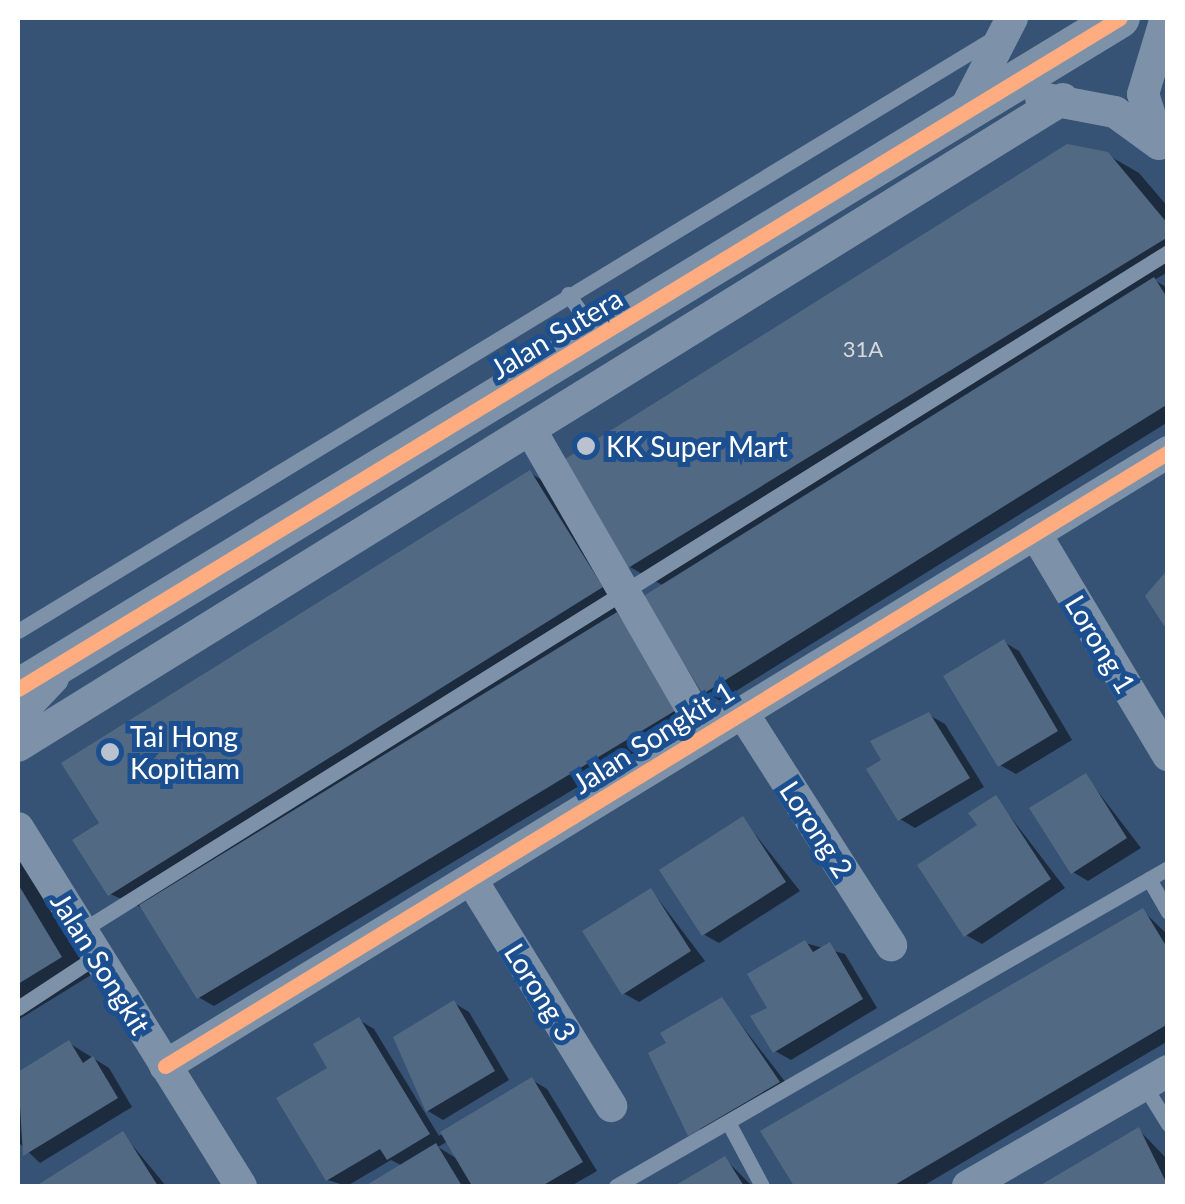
<!DOCTYPE html>
<style>
body{margin:0}
#map{position:relative;width:1185px;height:1204px;overflow:hidden;background:#365274;font-family:Lato,sans-serif}
div>[style]{position:absolute}
.shadow>*{inset:0;background:#0007}
.building>*{inset:0;background:#526984}
.service>*{height:15px;margin:-7.5px;padding:0 7.5px;transform-origin:7.5px;border-radius:7.5px;background:#7d92a8}
.minor>*{height:32px;margin:-16px;padding:0 16px;transform-origin:16px;border-radius:16px;background:#7d92a8}
.tertiary>*{height:40px;margin:-20px;padding:0 20px;transform-origin:20px;border-radius:20px;background:#7d92a8}
.cycleway>*{height:15px;margin:-7.5px;padding:0 7.5px;transform-origin:7.5px;border-radius:7.5px;background:#ffac80}
.dots>*{width:28px;height:28px;translate:-50% -50%;box-sizing:border-box;border:5px solid #1b4f8f;border-radius:50%}
span{translate:-50% -50%;white-space:nowrap;text-align:center;line-height:1.15;-webkit-text-stroke:10px #1b4f8f;paint-order:stroke}
.number-label{font-size:22px;color:#d4dae0}
.number-label span{-webkit-text-stroke-width:0}
.street-label{font-size:28px;color:#fff}
.poi-label{font-size:28px;color:#fff}
.left{translate:0 -50%;text-align:left}
.frame{position:absolute;inset:0;border:20px solid #fff;pointer-events:none}
</style>
<div id="map">
<div class="shadow">
<div style="clip-path:polygon(1108px 155px,1139px 173px,1168px 207px,1168px 272px,1154px 280px,1168px 288px,1168px 422px,720px 701px,705px 692px,664px 586px,630px 567px)"></div>
<div style="clip-path:polygon(530px 473px,560px 491px,692px 718px,214px 1006px,198px 997px,145px 909px,110px 894px)"></div>
<div style="clip-path:polygon(1004px 642px,1019px 651px,1072px 740px,1016px 774px,1000px 765px)"></div>
<div style="clip-path:polygon(929px 715px,945px 724px,984px 787px,915px 828px,900px 819px)"></div>
<div style="clip-path:polygon(1086px 776px,1141px 848px,1088px 881px,1073px 872px)"></div>
<div style="clip-path:polygon(996px 798px,1065px 888px,982px 944px,966px 935px,980px 826px)"></div>
<div style="clip-path:polygon(743px 819px,800px 891px,719px 943px,703px 934px)"></div>
<div style="clip-path:polygon(18px 859px,91px 975px,18px 1020px)"></div>
<div style="clip-path:polygon(652px 891px,705px 961px,639px 1002px,623px 993px)"></div>
<div style="clip-path:polygon(1143px 911px,1168px 935px,1168px 1041px,923px 1186px,797px 1186px,764px 1132px)"></div>
<div style="clip-path:polygon(805px 943px,845px 954px,877px 1008px,791px 1060px,775px 1051px,771px 1009px)"></div>
<div style="clip-path:polygon(722px 1000px,793px 1092px,705px 1143px,669px 1044px)"></div>
<div style="clip-path:polygon(454px 1003px,469px 1012px,509px 1080px,443px 1120px,428px 1111px)"></div>
<div style="clip-path:polygon(evenodd,359px 1020px,374px 1029px,439px 1136px,532px 1080px,547px 1089px,597px 1171px,571px 1186px,370px 1186px,403px 1166px,391px 1160px,347px 1186px,328px 1180px,330px 1069px,359px 1020px,448px 1141px,459px 1160px,438px 1147px,448px 1141px)"></div>
<div style="clip-path:polygon(69px 1043px,109px 1068px,132px 1107px,40px 1163px,18px 1142px,18px 1075px)"></div>
<div style="clip-path:polygon(1139px 1130px,1168px 1160px,1168px 1186px,1044px 1186px)"></div>
<div style="clip-path:polygon(123px 1134px,166px 1186px,44px 1186px,43px 1185px)"></div>
<div style="clip-path:polygon(725px 1159px,752px 1186px,679px 1186px)"></div>
</div>
<div class="building">
<div style="clip-path:polygon(1067px 144px,1108px 152px,1168px 224px,1168px 237px,628px 568px,562px 461px)"></div>
<div style="clip-path:polygon(1154px 277px,1168px 299px,1168px 404px,703px 694px,642px 597px)"></div>
<div style="clip-path:polygon(530px 470px,603px 587px,108px 896px,72px 840px,99px 823px,61px 763px)"></div>
<div style="clip-path:polygon(1168px 569px,1168px 632px,1145px 596px)"></div>
<div style="clip-path:polygon(617px 612px,678px 709px,197px 999px,139px 905px)"></div>
<div style="clip-path:polygon(1004px 639px,1058px 731px,998px 767px,943px 676px)"></div>
<div style="clip-path:polygon(929px 712px,970px 778px,898px 821px,866px 769px,881px 760px,870px 741px)"></div>
<div style="clip-path:polygon(1086px 773px,1127px 838px,1071px 874px,1029px 808px)"></div>
<div style="clip-path:polygon(996px 795px,1051px 879px,964px 937px,917px 865px,977px 825px,968px 813px)"></div>
<div style="clip-path:polygon(743px 816px,786px 882px,702px 936px,659px 870px)"></div>
<div style="clip-path:polygon(18px 884px,62px 957px,18px 984px)"></div>
<div style="clip-path:polygon(651px 888px,691px 951px,622px 995px,582px 931px)"></div>
<div style="clip-path:polygon(1143px 908px,1168px 949px,1168px 1024px,893px 1186px,794px 1186px,760px 1131px)"></div>
<div style="clip-path:polygon(805px 940px,813px 952px,830px 942px,863px 999px,773px 1053px,750px 1016px,767px 1008px,747px 974px)"></div>
<div style="clip-path:polygon(722px 997px,780px 1082px,688px 1136px,648px 1053px,666px 1043px,660px 1033px)"></div>
<div style="clip-path:polygon(454px 1000px,495px 1071px,426px 1112px,393px 1037px)"></div>
<div style="clip-path:polygon(359px 1017px,430px 1134px,387px 1160px,380px 1149px,326px 1181px,276px 1098px,327px 1068px,313px 1044px)"></div>
<div style="clip-path:polygon(69px 1040px,83px 1063px,93px 1056px,118px 1098px,23px 1156px,18px 1072px)"></div>
<div style="clip-path:polygon(532px 1077px,583px 1162px,542px 1186px,472px 1186px,440px 1132px)"></div>
<div style="clip-path:polygon(1139px 1127px,1168px 1186px,1039px 1186px)"></div>
<div style="clip-path:polygon(123px 1131px,158px 1186px,41px 1186px,39px 1184px)"></div>
<div style="clip-path:polygon(436px 1143px,462px 1186px,365px 1186px)"></div>
<div style="clip-path:polygon(725px 1156px,744px 1186px,674px 1186px)"></div>
</div>
<div class="service">
<div style="left:568px;top:294px;width:51px;rotate:55.4deg"></div>
<div style="left:18px;top:631px;width:1146px;rotate:-31.29deg"></div>
<div style="left:1149px;top:879px;width:38px;rotate:60deg"></div>
<div style="left:81px;top:931px;width:1282px;rotate:-31.99deg"></div>
<div style="left:18px;top:1008px;width:95px;rotate:-33.4deg"></div>
<div style="left:1144px;top:1085px;width:46px;rotate:58.4deg"></div>
<div style="left:728px;top:1122px;width:72px;rotate:62deg"></div>
<div style="left:616px;top:1186px;width:637px;rotate:-29.95deg"></div>
</div>
<div class="minor">
<div style="left:1041px;top:98px;width:75px;rotate:10.7deg"></div>
<div style="left:1115px;top:112px;width:54px;rotate:36deg"></div>
<div style="left:962px;top:115px;width:109px;rotate:-62.7deg"></div>
<div style="left:1159px;top:144px;width:52px;rotate:-107.7deg"></div>
<div style="left:1143px;top:94px;width:79px;rotate:-73.2deg"></div>
<div style="left:530px;top:429px;width:352px;rotate:60deg"></div>
<div style="left:1035px;top:533px;width:259px;rotate:59.1deg"></div>
<div style="left:742px;top:712px;width:277px;rotate:57.4deg"></div>
<div style="left:18px;top:715px;width:51px;rotate:-46.6deg"></div>
<div style="left:18px;top:746px;width:1229px;rotate:-31.76deg"></div>
<div style="left:18px;top:828px;width:422px;rotate:58.1deg"></div>
<div style="left:471px;top:879px;width:267px;rotate:58.3deg"></div>
<div style="left:165px;top:1066px;width:1176px;rotate:-31.47deg"></div>
<div style="left:968px;top:1186px;width:231px;rotate:-29.9deg"></div>
</div>
<div class="tertiary">
<div style="left:18px;top:689px;width:1290px;rotate:-31.34deg"></div>
</div>
<div class="cycleway">
<div style="left:18px;top:689px;width:1290px;rotate:-31.34deg"></div>
<div style="left:165px;top:1066px;width:1176px;rotate:-31.47deg"></div>
</div>
<div class="dots">
<div style="left:586px;top:446px;background:#b9c2ce"></div>
<div style="left:110px;top:752px;background:#b9c2ce"></div>
</div>
<div class="number-label">
<span style="left:863px;top:349px">31A</span>
</div>
<div class="street-label">
<span style="left:556px;top:333px;rotate:-31deg">Jalan Sutera</span>
<span style="left:1101px;top:644px;rotate:59deg">Lorong 1</span>
<span style="left:653px;top:737px;rotate:-32deg">Jalan Songkit 1</span>
<span style="left:817px;top:829px;rotate:57deg">Lorong 2</span>
<span style="left:101px;top:963px;rotate:58deg">Jalan Songkit</span>
<span style="left:541px;top:992px;rotate:58deg">Lorong 3</span>
</div>
<div class="poi-label">
<span class="left" style="left:606px;top:446px">KK Super Mart</span>
<span class="left" style="left:130px;top:752px">Tai Hong<br>Kopitiam</span>
</div>
<div class="frame"></div>
</div>
